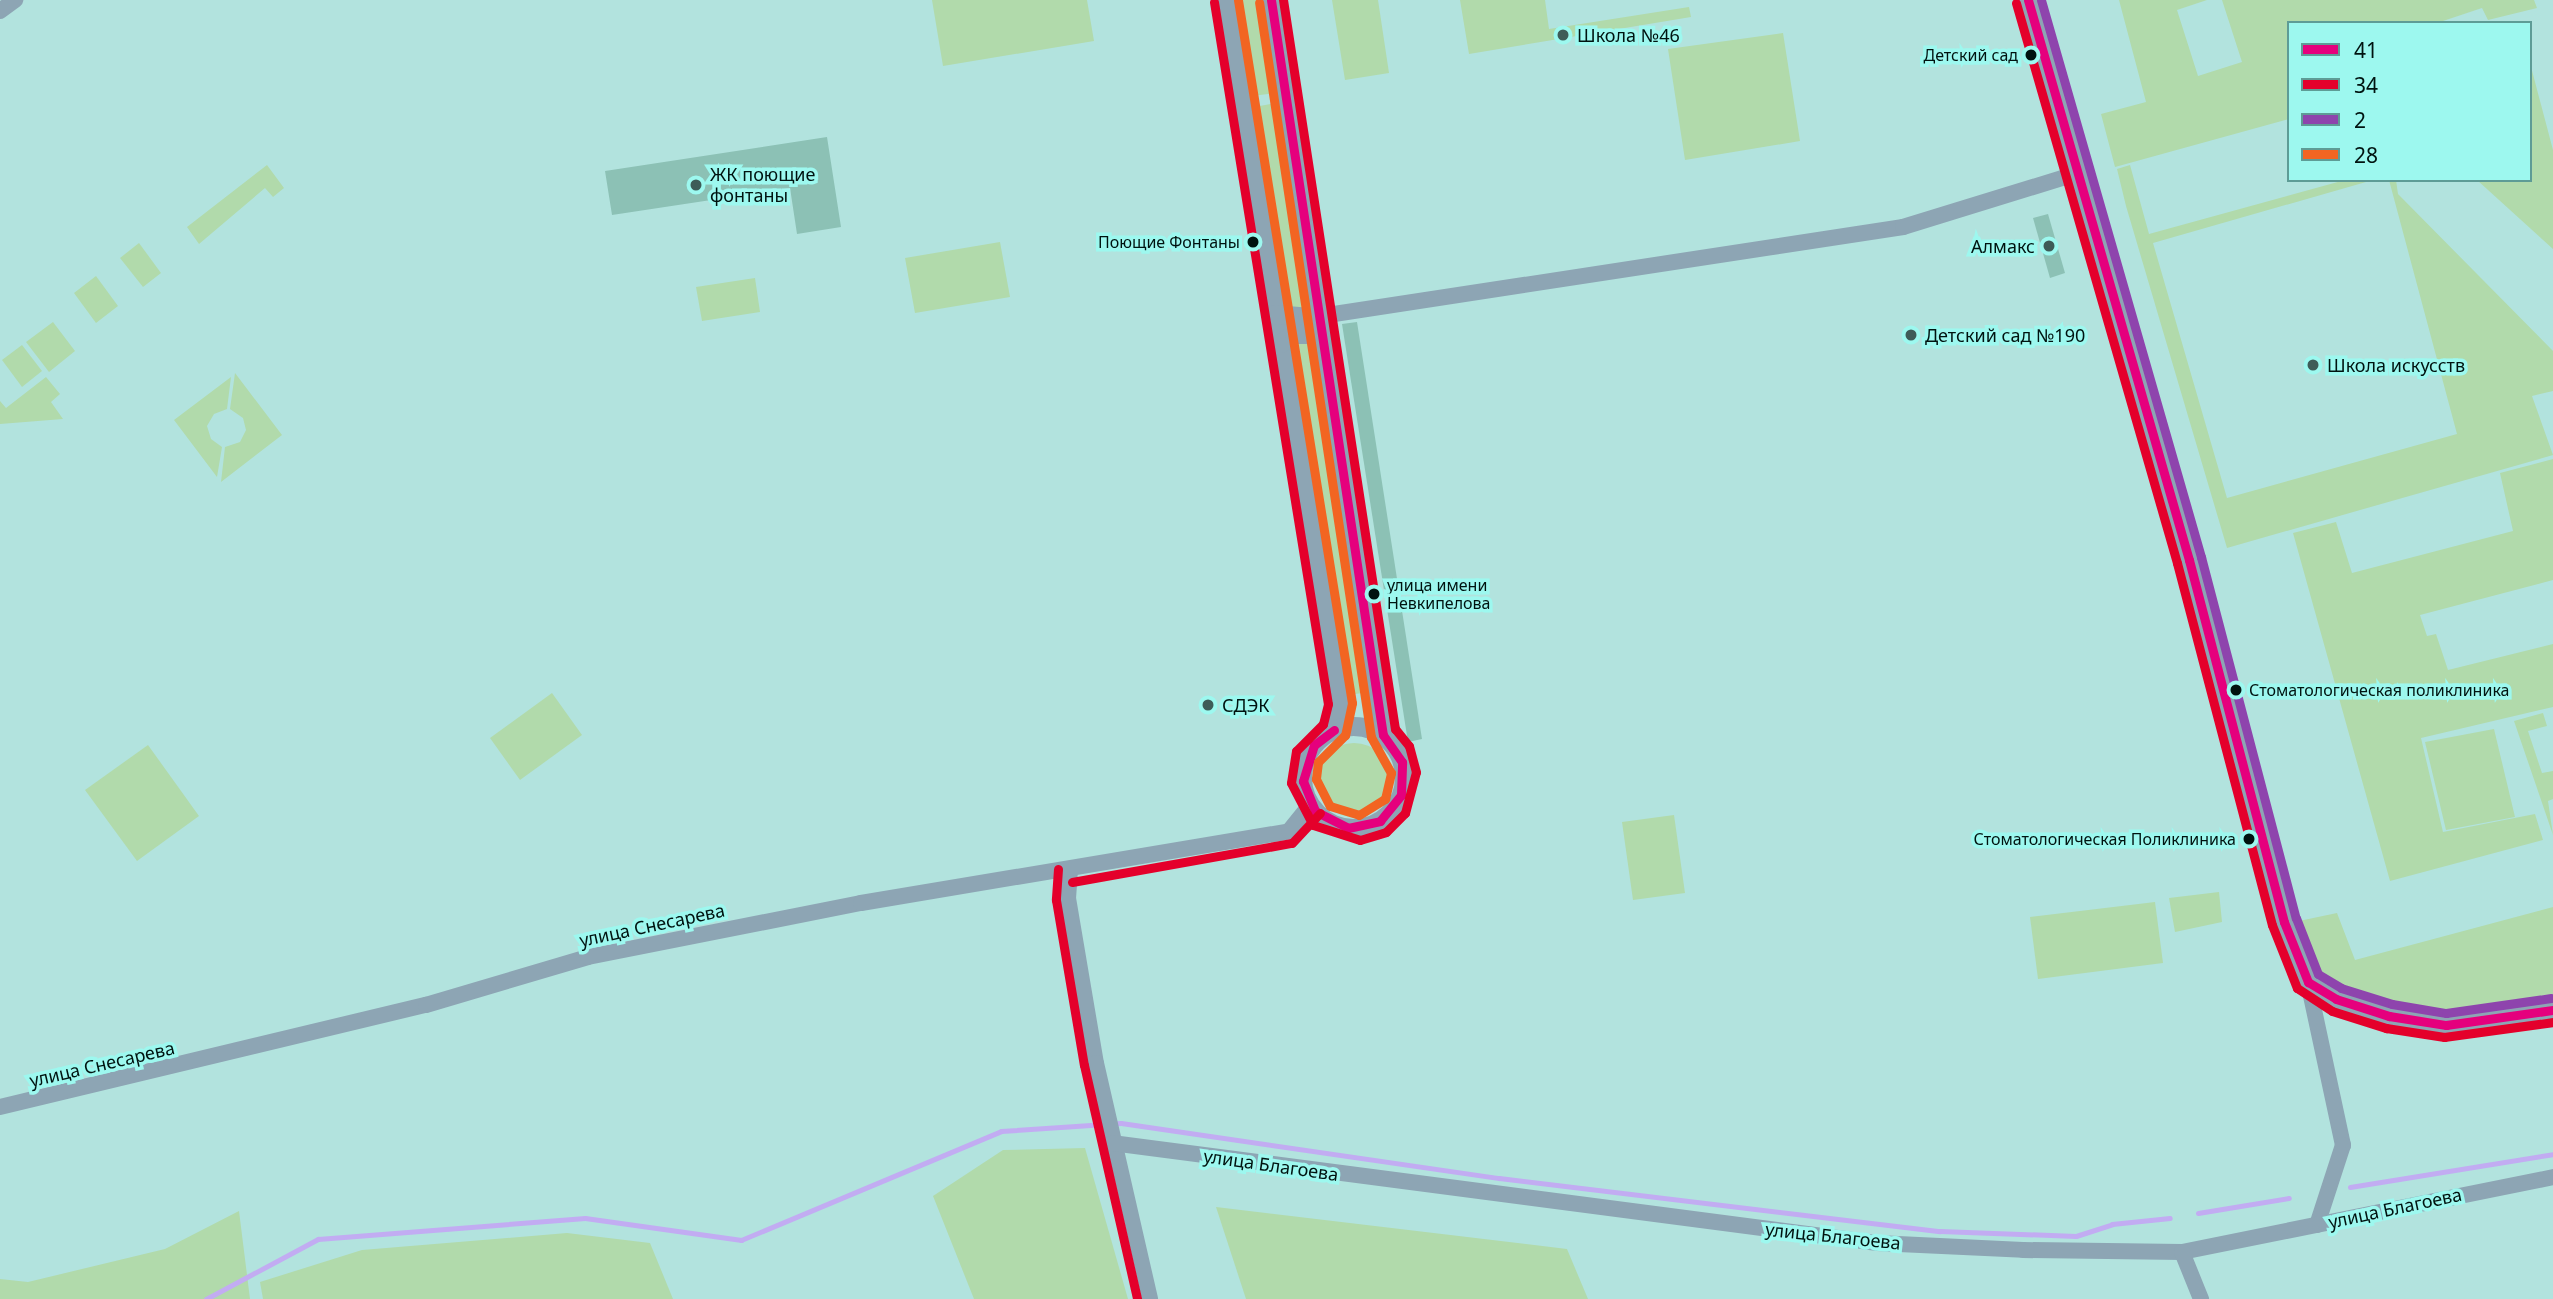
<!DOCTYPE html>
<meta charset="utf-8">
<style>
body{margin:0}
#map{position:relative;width:2553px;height:1299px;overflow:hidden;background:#b2e3de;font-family:"Noto Sans",sans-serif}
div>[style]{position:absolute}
.green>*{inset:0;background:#b1daab}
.round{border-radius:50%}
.stream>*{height:5px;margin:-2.5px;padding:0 2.5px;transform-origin:2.5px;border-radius:2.5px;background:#c2acf2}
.building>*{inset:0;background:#8cc1b5}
.minor>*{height:16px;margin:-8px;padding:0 8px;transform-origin:8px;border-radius:8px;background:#8da5b4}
.tertiary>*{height:19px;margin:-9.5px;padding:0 9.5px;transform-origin:9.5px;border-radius:9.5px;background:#8da5b4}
.tertiary>.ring{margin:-9.5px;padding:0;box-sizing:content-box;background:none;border:19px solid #8da5b4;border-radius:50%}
.bus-1>*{height:9px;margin:-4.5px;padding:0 4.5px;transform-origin:4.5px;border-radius:4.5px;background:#e5007d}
.bus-2>*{height:9px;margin:-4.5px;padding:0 4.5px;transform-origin:4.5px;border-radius:4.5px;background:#e4002b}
.bus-3>*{height:9px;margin:-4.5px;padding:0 4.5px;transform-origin:4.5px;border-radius:4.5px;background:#8e44ad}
.bus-4>*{height:9px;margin:-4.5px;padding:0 4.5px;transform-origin:4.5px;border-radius:4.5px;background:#f26522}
.dots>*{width:19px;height:19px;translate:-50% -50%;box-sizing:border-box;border:4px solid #9df8ef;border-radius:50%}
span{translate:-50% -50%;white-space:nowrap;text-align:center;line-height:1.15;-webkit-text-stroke:7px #9df8ef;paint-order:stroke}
.bus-label{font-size:16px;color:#001310}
.right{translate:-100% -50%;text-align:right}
.left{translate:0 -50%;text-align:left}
.poi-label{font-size:18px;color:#001310}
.street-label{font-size:18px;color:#001310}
.legend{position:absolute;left:2287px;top:21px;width:245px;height:161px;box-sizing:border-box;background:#9df8ef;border:2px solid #5e9c96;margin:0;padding:9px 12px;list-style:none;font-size:21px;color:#001310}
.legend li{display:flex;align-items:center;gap:14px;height:35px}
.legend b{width:35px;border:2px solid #5e9c96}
</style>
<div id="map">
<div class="green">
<div style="clip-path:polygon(932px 0,1087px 0,1094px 41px,943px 66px)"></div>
<div style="clip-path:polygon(1236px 0,1260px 0,1275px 93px,1252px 96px)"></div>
<div style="clip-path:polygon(1332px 0,1378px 0,1389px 73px,1345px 80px)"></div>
<div style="clip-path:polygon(1460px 0,1545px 0,1549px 29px,1689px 7px,1691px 17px,1469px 54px)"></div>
<div style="clip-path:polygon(2119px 0,2207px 0,2177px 10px,2198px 76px,2242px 62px,2222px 0,2534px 0,2537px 8px,2488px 20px,2482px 8px,2437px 23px,2289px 23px,2289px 119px,2115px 167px,2101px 114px,2146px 102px)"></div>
<div style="clip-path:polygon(1783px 33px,1800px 141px,1685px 160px,1668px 49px)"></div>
<div style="clip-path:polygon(2530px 63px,2553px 150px,2553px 249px,2477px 180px,2530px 180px)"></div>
<div style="clip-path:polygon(1277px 103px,1309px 306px,1306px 310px,1286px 310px,1254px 107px)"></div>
<div style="clip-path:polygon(267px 165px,284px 188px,273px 197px,265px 188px,199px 244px,187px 227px)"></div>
<div style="clip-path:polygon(2130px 165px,2149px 234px,2345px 180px,2373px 180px,2153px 243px,2227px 498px,2457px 434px,2389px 180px,2396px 180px,2398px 194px,2553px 351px,2553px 391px,2532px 396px,2553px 455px,2227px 548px,2126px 206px,2117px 169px)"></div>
<div style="clip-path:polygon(1000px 242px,1010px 297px,915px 313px,905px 258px)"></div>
<div style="clip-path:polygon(139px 243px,161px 273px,143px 287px,120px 258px)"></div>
<div style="clip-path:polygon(96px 276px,118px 306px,96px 323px,74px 293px)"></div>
<div style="clip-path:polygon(755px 278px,760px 312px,702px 321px,696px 287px)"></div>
<div style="clip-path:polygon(53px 322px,75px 351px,49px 372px,26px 342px)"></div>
<div style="clip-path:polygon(1296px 342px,1315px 342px,1370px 692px,1348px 695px,1292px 346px)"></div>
<div style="clip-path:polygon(22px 345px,42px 371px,22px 387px,2px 360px)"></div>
<div style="clip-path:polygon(235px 373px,282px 435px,221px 482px,225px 447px,240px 442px,246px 430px,243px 418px,230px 409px)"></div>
<div style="clip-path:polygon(46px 377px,60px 394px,51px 402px,63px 419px,0 424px,0 401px,6px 408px)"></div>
<div style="clip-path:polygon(231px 377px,227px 409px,214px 414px,207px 426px,211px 439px,222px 447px,217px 477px,174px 420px)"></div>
<div style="clip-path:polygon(2553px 459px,2553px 580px,2420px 615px,2427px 636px,2436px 634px,2448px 670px,2553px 644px,2553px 707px,2421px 738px,2443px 832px,2535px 814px,2543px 840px,2390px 881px,2293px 533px,2336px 522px,2352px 573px,2513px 531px,2500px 473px)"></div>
<div style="clip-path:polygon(552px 693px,582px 735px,520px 780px,490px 738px)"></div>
<div style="clip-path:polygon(2543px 713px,2547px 726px,2528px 731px,2542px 773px,2553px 771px,2553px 799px,2548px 801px,2553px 835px,2514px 721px)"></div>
<div style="clip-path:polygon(2494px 729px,2515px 817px,2446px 830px,2425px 742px)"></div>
<div class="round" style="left:1317px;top:743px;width:74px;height:74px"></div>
<div style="clip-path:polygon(148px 745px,199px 816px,137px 861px,85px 790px)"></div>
<div style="clip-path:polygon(1674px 815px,1685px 893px,1633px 900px,1622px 822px)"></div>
<div style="clip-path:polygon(2219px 892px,2222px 922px,2175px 932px,2169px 898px)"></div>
<div style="clip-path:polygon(2155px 902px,2163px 963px,2038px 979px,2030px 917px)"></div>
<div style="clip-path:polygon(2553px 907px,2553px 1003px,2474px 1017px,2413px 1019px,2324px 984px,2299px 921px,2337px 913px,2355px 960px)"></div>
<div style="clip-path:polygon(1085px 1148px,1128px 1299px,974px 1299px,933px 1196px,1003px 1150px)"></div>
<div style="clip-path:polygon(1216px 1207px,1567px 1249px,1588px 1299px,1246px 1299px)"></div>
<div style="clip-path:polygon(239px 1211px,250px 1299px,0 1299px,0 1279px,28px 1282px,165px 1249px)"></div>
<div style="clip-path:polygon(567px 1233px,650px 1243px,673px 1299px,263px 1299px,260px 1282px,362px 1250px)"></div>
</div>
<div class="stream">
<div style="left:2350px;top:1187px;width:206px;rotate:-9.2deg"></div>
<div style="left:2198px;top:1213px;width:92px;rotate:-9.4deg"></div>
<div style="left:206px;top:1299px;width:127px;rotate:-28.2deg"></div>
<div style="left:318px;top:1239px;width:268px;rotate:-4.5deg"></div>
<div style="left:585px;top:1218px;width:158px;rotate:8deg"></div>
<div style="left:741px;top:1240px;width:282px;rotate:-22.7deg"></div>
<div style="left:1001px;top:1131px;width:120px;rotate:-3.8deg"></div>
<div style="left:1121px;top:1123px;width:382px;rotate:8.3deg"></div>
<div style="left:1499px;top:1178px;width:444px;rotate:6.9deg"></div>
<div style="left:1940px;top:1231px;width:136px;rotate:2.1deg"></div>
<div style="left:2076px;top:1236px;width:38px;rotate:-18deg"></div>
<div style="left:2112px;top:1224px;width:58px;rotate:-5.9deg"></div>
</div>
<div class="building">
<div style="clip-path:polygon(827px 137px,841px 227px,797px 234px,790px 188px,612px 215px,605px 171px)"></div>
<div style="clip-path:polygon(2048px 214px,2065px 273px,2050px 278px,2033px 218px)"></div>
<div style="clip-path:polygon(1357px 322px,1422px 739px,1408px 742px,1342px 324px)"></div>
</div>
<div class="minor">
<div style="left:0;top:11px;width:19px;rotate:-36deg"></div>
<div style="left:1321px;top:316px;width:589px;rotate:-8.69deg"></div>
<div style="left:1903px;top:227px;width:183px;rotate:-17.1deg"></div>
<div style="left:1070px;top:870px;width:28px;rotate:94deg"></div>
<div style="left:1068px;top:898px;width:167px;rotate:80.4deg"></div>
<div style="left:1096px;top:1063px;width:242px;rotate:77.1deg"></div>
<div style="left:2308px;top:982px;width:167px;rotate:77.9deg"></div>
<div style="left:2343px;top:1145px;width:84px;rotate:108deg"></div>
<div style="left:0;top:1107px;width:438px;rotate:-13.5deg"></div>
<div style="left:426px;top:1005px;width:169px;rotate:-16.5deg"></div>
<div style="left:588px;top:957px;width:278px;rotate:-11.2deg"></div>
<div style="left:861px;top:903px;width:434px;rotate:-9.5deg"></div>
<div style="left:1289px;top:831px;width:33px;rotate:-51deg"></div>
<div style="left:1112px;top:1143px;width:772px;rotate:7.45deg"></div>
<div style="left:1877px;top:1243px;width:146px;rotate:2.7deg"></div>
<div style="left:2023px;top:1250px;width:159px;rotate:0.7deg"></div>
<div style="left:2182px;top:1252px;width:379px;rotate:-11.4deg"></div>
<div style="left:2182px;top:1252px;width:51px;rotate:68deg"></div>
</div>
<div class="tertiary">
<div style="left:1226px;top:0;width:713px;rotate:80.8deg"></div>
<div style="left:1340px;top:704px;width:27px;rotate:103deg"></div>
<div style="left:1271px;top:0;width:743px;rotate:81.34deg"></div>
<div style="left:2028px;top:0;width:583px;rotate:73.96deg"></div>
<div style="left:2189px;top:560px;width:374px;rotate:75.3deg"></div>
<div style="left:2284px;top:922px;width:65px;rotate:68.2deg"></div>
<div style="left:2308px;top:982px;width:33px;rotate:31deg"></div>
<div style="left:2336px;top:999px;width:56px;rotate:17.8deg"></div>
<div style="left:2389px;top:1016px;width:58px;rotate:9deg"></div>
<div style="left:2446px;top:1025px;width:108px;rotate:-8deg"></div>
<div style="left:1275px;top:314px;width:32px;rotate:5deg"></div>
<div style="left:1307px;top:317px;width:16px;rotate:-43deg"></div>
<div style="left:1280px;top:343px;width:17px;rotate:-33deg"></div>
<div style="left:1294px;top:334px;width:30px"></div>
<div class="ring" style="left:1302px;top:726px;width:83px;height:83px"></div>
</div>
<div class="bus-1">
<div style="left:1271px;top:0;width:743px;rotate:81.34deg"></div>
<div style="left:2028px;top:0;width:583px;rotate:73.96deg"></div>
<div style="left:2189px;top:560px;width:374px;rotate:75.3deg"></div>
<div style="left:2284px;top:922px;width:65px;rotate:68.2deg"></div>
<div style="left:2308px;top:982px;width:33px;rotate:31deg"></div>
<div style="left:2336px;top:999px;width:56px;rotate:17.8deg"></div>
<div style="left:2389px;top:1016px;width:58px;rotate:9deg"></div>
<div style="left:2446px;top:1025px;width:108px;rotate:-8deg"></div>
<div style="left:1334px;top:730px;width:25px;rotate:143deg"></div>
<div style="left:1314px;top:745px;width:38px;rotate:107deg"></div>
<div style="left:1303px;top:781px;width:32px;rotate:68deg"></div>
<div style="left:1315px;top:811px;width:37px;rotate:27deg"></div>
<div style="left:1348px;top:828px;width:33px;rotate:-12deg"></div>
<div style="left:1380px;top:821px;width:33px;rotate:-51deg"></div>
<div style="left:1401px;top:795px;width:33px;rotate:-88deg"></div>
<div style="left:1402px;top:762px;width:33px;rotate:-125deg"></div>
</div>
<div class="bus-2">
<div style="left:1214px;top:2px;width:711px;rotate:80.78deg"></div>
<div style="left:1328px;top:704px;width:21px;rotate:104deg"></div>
<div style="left:1323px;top:724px;width:38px;rotate:135deg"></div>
<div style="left:1296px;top:751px;width:32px;rotate:99deg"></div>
<div style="left:1291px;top:783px;width:47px;rotate:62.4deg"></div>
<div style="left:1313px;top:825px;width:49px;rotate:17.7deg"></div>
<div style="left:1360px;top:840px;width:27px;rotate:-17deg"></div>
<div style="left:1386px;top:832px;width:27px;rotate:-45deg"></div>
<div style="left:1405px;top:813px;width:42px;rotate:-75deg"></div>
<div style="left:1416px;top:772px;width:27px;rotate:-105deg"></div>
<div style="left:1409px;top:746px;width:22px;rotate:-129deg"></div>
<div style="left:1395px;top:729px;width:738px;rotate:-98.73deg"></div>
<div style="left:2016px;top:3px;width:583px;rotate:73.96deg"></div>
<div style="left:2177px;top:563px;width:374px;rotate:75.3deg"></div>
<div style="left:2272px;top:925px;width:68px;rotate:68.4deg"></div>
<div style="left:2297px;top:988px;width:42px;rotate:33.3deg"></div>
<div style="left:2332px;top:1011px;width:57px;rotate:17.5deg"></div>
<div style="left:2386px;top:1028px;width:59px;rotate:8.8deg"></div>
<div style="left:2444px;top:1037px;width:110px;rotate:-7.8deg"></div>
<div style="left:1058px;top:869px;width:31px;rotate:94deg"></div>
<div style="left:1056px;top:900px;width:167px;rotate:80.4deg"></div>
<div style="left:1084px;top:1065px;width:240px;rotate:77.2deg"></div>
<div style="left:1072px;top:882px;width:223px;rotate:-10.1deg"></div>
<div style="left:1292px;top:843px;width:41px;rotate:-47deg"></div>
</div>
<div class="bus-3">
<div style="left:2041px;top:0;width:580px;rotate:73.97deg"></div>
<div style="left:2201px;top:557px;width:373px;rotate:75.3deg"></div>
<div style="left:2296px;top:918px;width:60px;rotate:68.6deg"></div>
<div style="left:2318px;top:974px;width:27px;rotate:31deg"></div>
<div style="left:2341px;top:988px;width:53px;rotate:17.4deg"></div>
<div style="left:2392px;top:1004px;width:55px;rotate:9.5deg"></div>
<div style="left:2446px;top:1013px;width:106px;rotate:-8.1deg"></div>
</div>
<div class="bus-4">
<div style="left:1238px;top:0;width:712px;rotate:80.79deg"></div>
<div style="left:1352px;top:703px;width:33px;rotate:102deg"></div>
<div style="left:1345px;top:735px;width:38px;rotate:135deg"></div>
<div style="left:1318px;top:762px;width:17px;rotate:97deg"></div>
<div style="left:1316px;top:779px;width:30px;rotate:63deg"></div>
<div style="left:1330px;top:806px;width:30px;rotate:17deg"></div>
<div style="left:1359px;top:815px;width:31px;rotate:-32deg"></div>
<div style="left:1385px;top:799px;width:27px;rotate:-77deg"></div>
<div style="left:1391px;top:773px;width:41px;rotate:-119.1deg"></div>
<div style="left:1371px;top:737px;width:743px;rotate:-98.66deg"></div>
</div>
<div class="dots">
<div style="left:1563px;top:35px;background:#3e5c58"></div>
<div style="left:2031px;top:55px;background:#001310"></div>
<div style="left:696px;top:185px;background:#3e5c58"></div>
<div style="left:1253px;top:242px;background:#001310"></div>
<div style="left:2049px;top:246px;background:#3e5c58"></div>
<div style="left:1911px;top:335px;background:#3e5c58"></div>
<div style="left:2313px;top:365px;background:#3e5c58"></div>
<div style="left:1374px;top:594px;background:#001310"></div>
<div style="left:2236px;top:690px;background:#001310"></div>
<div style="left:1208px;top:705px;background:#3e5c58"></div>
<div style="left:2249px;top:839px;background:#001310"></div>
</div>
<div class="bus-label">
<span class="right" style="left:2018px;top:55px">Детский сад</span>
<span class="right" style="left:1240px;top:242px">Поющие Фонтаны</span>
<span class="left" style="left:1387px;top:594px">улица имени<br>Невкипелова</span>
<span class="left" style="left:2249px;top:690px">Стоматологическая поликлиника</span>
<span class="right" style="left:2236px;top:839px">Стоматологическая Поликлиника</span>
</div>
<div class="poi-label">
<span class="left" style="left:1577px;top:35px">Школа №46</span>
<span class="left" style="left:710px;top:185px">ЖК поющие<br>фонтаны</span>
<span class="right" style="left:2035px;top:246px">Алмакс</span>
<span class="left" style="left:1925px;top:335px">Детский сад №190</span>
<span class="left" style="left:2327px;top:365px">Школа искусств</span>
<span class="left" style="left:1222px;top:705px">СДЭК</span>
</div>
<div class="street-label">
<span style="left:652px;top:925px;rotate:-12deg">улица Снесарева</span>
<span style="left:102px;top:1064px;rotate:-13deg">улица Снесарева</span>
<span style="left:1271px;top:1165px;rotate:8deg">улица Благоева</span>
<span style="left:2395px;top:1208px;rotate:-12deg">улица Благоева</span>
<span style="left:1833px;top:1236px;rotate:6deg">улица Благоева</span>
</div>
<ul class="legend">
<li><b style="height:9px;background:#e5007d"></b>41</li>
<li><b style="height:9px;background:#e4002b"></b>34</li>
<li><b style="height:9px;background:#8e44ad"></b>2</li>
<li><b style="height:9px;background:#f26522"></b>28</li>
</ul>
</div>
